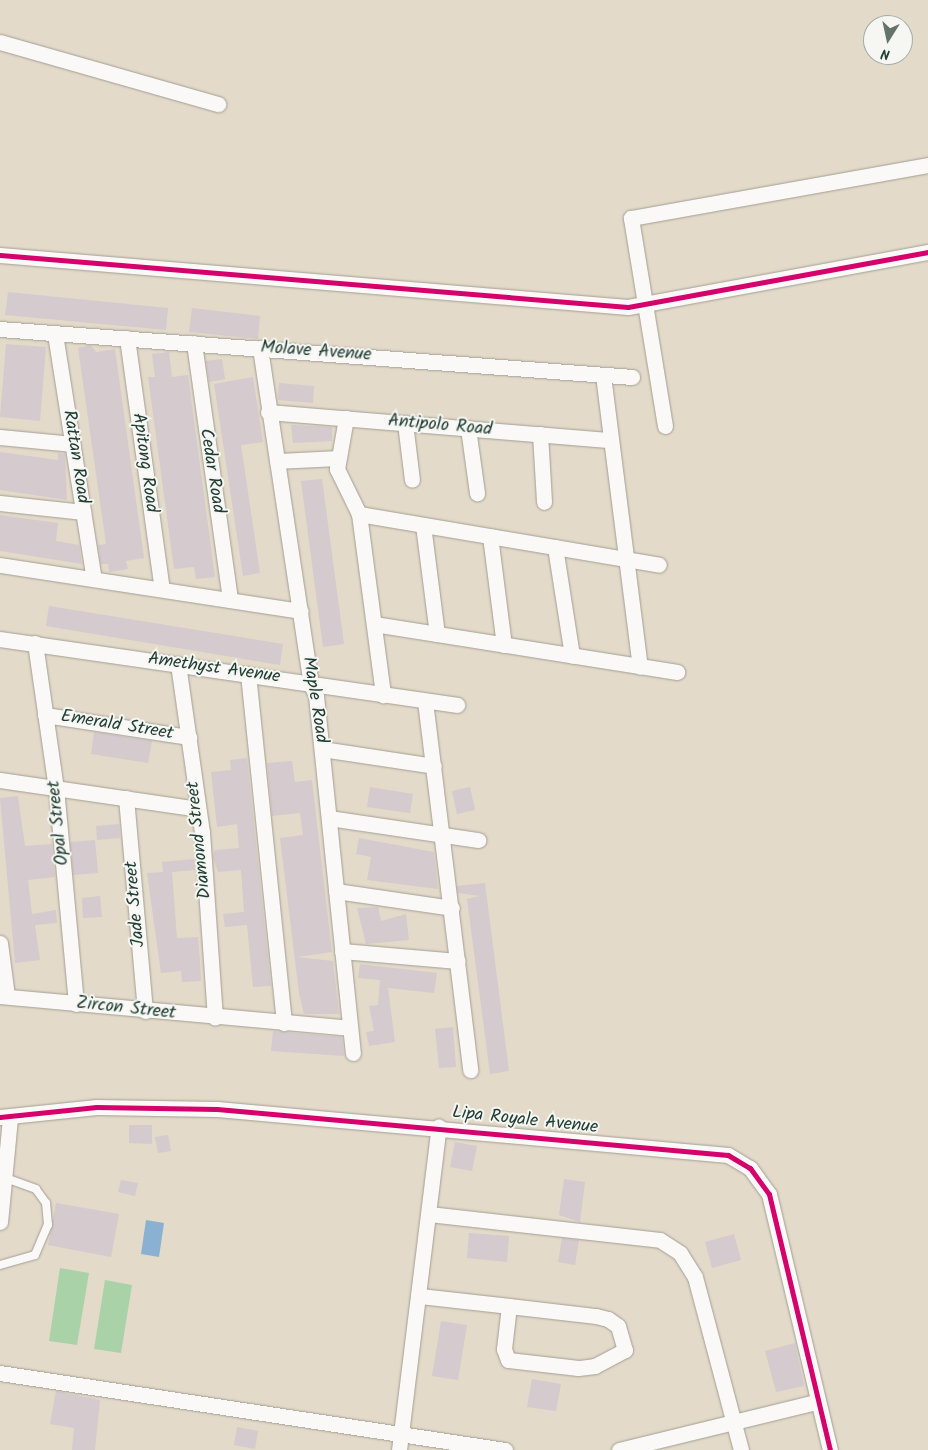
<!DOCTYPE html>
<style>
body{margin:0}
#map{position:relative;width:928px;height:1450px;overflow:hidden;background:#e4dac9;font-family:Kalam,sans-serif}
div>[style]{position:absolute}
.green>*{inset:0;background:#a9d2a9}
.water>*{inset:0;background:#8ab1d1}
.building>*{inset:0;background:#d5cacd}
.roads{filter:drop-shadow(0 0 1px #a19f95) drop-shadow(0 0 1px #a19f95)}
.service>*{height:8px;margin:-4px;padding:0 4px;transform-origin:4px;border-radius:4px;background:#fbf9f7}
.minor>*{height:15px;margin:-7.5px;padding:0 7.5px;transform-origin:7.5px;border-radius:7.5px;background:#fbf9f7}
.cycleway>*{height:5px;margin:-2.5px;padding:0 2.5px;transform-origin:2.5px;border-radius:2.5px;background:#d6006c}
span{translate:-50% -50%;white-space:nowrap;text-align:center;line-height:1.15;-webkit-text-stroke:4px #f6f6f2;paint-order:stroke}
.street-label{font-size:18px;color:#1f3d34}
.north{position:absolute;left:863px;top:15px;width:50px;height:50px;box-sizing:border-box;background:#f6f6f2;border:1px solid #a0aca6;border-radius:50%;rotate:190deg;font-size:14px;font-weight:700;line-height:20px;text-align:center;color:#1f3d34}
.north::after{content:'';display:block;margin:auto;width:18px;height:22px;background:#647468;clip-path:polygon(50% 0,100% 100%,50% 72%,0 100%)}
</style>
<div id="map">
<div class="green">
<div style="clip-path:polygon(60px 1268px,89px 1273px,77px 1345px,49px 1341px)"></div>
<div style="clip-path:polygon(105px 1280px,132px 1285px,121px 1353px,94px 1349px)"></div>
</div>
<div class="water">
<div style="clip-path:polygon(146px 1220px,164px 1223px,159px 1257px,141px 1254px)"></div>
</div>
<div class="building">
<div style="clip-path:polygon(8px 292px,168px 308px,166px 330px,5px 315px)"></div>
<div style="clip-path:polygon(192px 308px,260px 316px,258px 339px,189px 332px)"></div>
<div style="clip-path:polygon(6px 344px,46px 347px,40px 421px,0 417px)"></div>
<div style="clip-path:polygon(91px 345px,96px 352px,115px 349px,144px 558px,126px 561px,128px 569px,109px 572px,108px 564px,101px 564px,98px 545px,106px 544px,78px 348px)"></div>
<div style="clip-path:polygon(169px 352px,172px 377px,188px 375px,215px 577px,196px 579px,194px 567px,174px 569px,148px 377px,155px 377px,152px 354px)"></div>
<div style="clip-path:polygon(222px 359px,225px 379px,209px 382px,206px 361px)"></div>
<div style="clip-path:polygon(253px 377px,263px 442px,241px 445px,260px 573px,243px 576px,214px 384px)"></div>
<div style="clip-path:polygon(279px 383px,314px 386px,313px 403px,278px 400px)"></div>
<div style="clip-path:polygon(291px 425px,332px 427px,332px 441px,293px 443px)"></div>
<div style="clip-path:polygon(0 452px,58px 460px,58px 453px,65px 454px,67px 500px,0 490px)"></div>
<div style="clip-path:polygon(322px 479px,344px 644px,323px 647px,301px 481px)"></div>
<div style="clip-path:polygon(0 515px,58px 523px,56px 541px,79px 545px,82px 564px,0 551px)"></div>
<div style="clip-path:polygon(49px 606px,283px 644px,280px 665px,46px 626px)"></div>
<div style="clip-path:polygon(94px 732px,152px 741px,148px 763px,91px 754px)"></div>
<div style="clip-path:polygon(247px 758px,271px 986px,253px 987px,247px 925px,225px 927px,223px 914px,244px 912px,241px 870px,218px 872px,213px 857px,215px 850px,239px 848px,237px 824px,217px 827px,211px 772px,231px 770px,230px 760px)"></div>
<div style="clip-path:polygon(292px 761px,295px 782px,312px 780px,332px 952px,297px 957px,333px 961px,339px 1014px,304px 1014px,299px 993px,280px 838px,303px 835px,300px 813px,272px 816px,267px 763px)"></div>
<div style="clip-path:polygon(370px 787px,413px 794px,410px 813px,367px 807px)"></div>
<div style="clip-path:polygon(470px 787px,475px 810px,457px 814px,452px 791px)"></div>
<div style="clip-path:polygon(18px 796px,25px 846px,52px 844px,55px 877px,28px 880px,32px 914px,56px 910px,57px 923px,35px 925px,40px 960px,15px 963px,0 798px)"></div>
<div style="clip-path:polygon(119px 824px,120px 838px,97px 840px,96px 826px)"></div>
<div style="clip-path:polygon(359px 838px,434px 852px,438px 889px,367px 880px,371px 857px,356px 854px)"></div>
<div style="clip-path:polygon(95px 840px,98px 873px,73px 875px,70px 842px)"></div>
<div style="clip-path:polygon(194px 859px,195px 870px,172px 872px,177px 938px,198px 937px,200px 960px,201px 981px,182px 982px,181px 971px,161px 973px,147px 873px,163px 872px,162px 862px)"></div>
<div style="clip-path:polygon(485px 883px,509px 1071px,490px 1074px,467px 899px,480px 896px,458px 893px,457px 886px)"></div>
<div style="clip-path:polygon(100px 896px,102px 917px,83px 918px,82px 898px)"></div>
<div style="clip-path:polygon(378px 907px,381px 921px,406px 914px,409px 940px,366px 944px,357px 908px)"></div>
<div style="clip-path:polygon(360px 964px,437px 973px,434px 993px,388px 988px,395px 1042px,369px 1046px,366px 1032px,374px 1031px,369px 1006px,378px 1005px,380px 980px,358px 978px)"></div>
<div style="clip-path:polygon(453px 1027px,456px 1067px,439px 1068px,435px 1029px)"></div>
<div style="clip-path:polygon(273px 1031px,342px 1037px,344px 1056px,271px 1051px)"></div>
<div style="clip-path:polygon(129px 1125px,152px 1125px,152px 1144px,129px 1143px)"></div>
<div style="clip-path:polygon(168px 1135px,171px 1151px,158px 1153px,155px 1137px)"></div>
<div style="clip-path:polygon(455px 1142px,477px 1146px,472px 1171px,450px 1167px)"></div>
<div style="clip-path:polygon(564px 1179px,585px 1182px,580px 1222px,559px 1215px)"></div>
<div style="clip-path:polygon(121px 1180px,138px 1183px,135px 1196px,118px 1192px)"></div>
<div style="clip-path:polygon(56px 1203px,119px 1214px,111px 1257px,48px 1245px)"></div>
<div style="clip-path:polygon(469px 1233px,509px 1236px,507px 1262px,467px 1258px)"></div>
<div style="clip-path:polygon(734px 1234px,741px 1260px,712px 1268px,705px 1242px)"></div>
<div style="clip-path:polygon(562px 1238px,579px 1240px,575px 1265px,558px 1262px)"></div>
<div style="clip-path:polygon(441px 1321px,467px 1325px,458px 1380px,432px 1376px)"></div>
<div style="clip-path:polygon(795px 1343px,804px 1386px,776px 1392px,765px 1351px)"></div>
<div style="clip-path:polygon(532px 1379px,561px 1384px,556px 1411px,527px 1407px)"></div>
<div style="clip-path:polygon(56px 1391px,100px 1400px,95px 1450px,72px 1450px,74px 1428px,50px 1424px)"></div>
<div style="clip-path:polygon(237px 1427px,258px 1431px,255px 1449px,234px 1445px)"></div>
</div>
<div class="roads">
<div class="service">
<div style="left:0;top:1265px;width:36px;rotate:-16deg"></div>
<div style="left:35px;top:1255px;width:33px;rotate:-67deg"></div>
<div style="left:48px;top:1225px;width:22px;rotate:-95deg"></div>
<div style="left:46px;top:1203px;width:17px;rotate:-126deg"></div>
<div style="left:36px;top:1189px;width:33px;rotate:-160deg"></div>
</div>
<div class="minor">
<div style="left:0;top:42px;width:227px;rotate:15.9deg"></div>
<div style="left:0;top:255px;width:630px;rotate:4.73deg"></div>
<div style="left:628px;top:307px;width:305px;rotate:-10.4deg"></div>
<div style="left:0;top:329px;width:634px;rotate:4.34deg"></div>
<div style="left:55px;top:334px;width:248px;rotate:81deg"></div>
<div style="left:127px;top:338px;width:253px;rotate:82.1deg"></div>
<div style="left:194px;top:343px;width:259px;rotate:82deg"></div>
<div style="left:260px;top:348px;width:340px;rotate:81.4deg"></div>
<div style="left:311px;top:684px;width:13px;rotate:67deg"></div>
<div style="left:316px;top:696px;width:359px;rotate:84.1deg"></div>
<div style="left:603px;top:375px;width:294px;rotate:82.8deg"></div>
<div style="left:268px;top:412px;width:344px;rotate:4.7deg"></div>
<div style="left:346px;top:418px;width:52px;rotate:100deg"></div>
<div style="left:337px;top:469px;width:50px;rotate:63.9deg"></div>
<div style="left:359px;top:514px;width:183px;rotate:82.4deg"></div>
<div style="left:405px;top:423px;width:57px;rotate:83deg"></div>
<div style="left:665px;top:426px;width:211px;rotate:-99.3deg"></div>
<div style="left:631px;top:218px;width:302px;rotate:-10.1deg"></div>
<div style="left:468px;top:428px;width:66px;rotate:82.1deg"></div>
<div style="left:540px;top:434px;width:68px;rotate:86.6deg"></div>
<div style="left:0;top:437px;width:73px;rotate:5.5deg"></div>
<div style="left:277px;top:461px;width:59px;rotate:-2.9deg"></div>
<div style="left:0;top:503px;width:84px;rotate:6.1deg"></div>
<div style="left:359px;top:514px;width:304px;rotate:9.6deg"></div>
<div style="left:423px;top:525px;width:110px;rotate:82.7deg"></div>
<div style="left:490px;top:536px;width:110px;rotate:82.7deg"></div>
<div style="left:555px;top:547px;width:110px;rotate:81.1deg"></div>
<div style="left:0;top:565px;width:304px;rotate:8.7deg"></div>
<div style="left:374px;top:624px;width:307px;rotate:9deg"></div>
<div style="left:0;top:639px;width:462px;rotate:8.2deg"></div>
<div style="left:35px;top:643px;width:147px;rotate:81.8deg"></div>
<div style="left:56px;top:788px;width:217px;rotate:84.7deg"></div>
<div style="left:178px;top:664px;width:170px;rotate:81.9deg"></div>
<div style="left:202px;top:832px;width:186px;rotate:86deg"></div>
<div style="left:248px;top:674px;width:351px;rotate:84.1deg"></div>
<div style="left:425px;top:701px;width:372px;rotate:83deg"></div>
<div style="left:45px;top:715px;width:146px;rotate:8.7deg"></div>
<div style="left:322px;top:749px;width:113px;rotate:8.6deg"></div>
<div style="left:0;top:780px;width:200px;rotate:8.3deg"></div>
<div style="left:126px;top:798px;width:214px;rotate:84.9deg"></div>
<div style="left:329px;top:818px;width:151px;rotate:8.4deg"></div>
<div style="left:336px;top:891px;width:117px;rotate:8.3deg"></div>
<div style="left:0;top:943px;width:53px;rotate:82.5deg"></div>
<div style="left:342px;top:951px;width:116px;rotate:4.9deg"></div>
<div style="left:0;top:996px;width:351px;rotate:5.2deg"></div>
<div style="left:0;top:1117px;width:97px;rotate:-5.9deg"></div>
<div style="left:96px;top:1107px;width:121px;rotate:0.9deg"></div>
<div style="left:217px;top:1109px;width:513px;rotate:5.14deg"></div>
<div style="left:728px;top:1155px;width:26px;rotate:31deg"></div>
<div style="left:750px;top:1168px;width:32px;rotate:54deg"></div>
<div style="left:769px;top:1194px;width:263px;rotate:76.6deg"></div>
<div style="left:429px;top:1214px;width:232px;rotate:6.4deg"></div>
<div style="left:660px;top:1240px;width:24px;rotate:33deg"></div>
<div style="left:680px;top:1253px;width:28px;rotate:58deg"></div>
<div style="left:695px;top:1277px;width:179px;rotate:75.1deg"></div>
<div style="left:0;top:1222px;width:104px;rotate:-84.5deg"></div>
<div style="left:420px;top:1296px;width:90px;rotate:6.4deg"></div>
<div style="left:509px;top:1306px;width:88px;rotate:6.6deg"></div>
<div style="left:596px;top:1316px;width:12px;rotate:14deg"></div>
<div style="left:608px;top:1319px;width:12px;rotate:35deg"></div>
<div style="left:618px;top:1326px;width:25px;rotate:74deg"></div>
<div style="left:625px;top:1350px;width:34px;rotate:152deg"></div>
<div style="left:595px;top:1366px;width:17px;rotate:173deg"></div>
<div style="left:578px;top:1368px;width:70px;rotate:-173.5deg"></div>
<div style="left:508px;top:1360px;width:12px;rotate:-110deg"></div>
<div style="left:504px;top:1349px;width:43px;rotate:-83.4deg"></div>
<div style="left:0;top:1373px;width:511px;rotate:8.67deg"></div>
<div style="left:399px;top:1450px;width:326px;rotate:-83deg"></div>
<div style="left:619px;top:1450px;width:203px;rotate:-13.7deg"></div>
</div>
</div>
<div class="cycleway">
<div style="left:0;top:255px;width:630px;rotate:4.73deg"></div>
<div style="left:628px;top:307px;width:305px;rotate:-10.4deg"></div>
<div style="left:0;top:1117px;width:97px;rotate:-5.9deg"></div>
<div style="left:96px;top:1107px;width:121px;rotate:0.9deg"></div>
<div style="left:217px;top:1109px;width:513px;rotate:5.14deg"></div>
<div style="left:728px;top:1155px;width:26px;rotate:31deg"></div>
<div style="left:750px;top:1168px;width:32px;rotate:54deg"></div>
<div style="left:769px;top:1194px;width:263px;rotate:76.6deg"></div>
</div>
<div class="street-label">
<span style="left:316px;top:352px;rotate:4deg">Molave Avenue</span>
<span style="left:440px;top:426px;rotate:5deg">Antipolo Road</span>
<span style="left:75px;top:457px;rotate:81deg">Rattan Road</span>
<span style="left:144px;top:463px;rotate:82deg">Apitong Road</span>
<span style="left:211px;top:471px;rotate:81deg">Cedar Road</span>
<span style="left:214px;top:669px;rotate:8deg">Amethyst Avenue</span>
<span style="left:314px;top:700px;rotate:81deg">Maple Road</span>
<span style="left:117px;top:726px;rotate:9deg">Emerald Street</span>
<span style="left:59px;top:823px;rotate:-96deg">Opal Street</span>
<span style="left:200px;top:840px;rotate:-96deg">Diamond Street</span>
<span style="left:136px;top:904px;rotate:-95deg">Jade Street</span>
<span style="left:126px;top:1009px;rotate:6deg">Zircon Street</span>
<span style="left:525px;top:1121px;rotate:6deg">Lipa Royale Avenue</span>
</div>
<div class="north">N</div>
</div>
